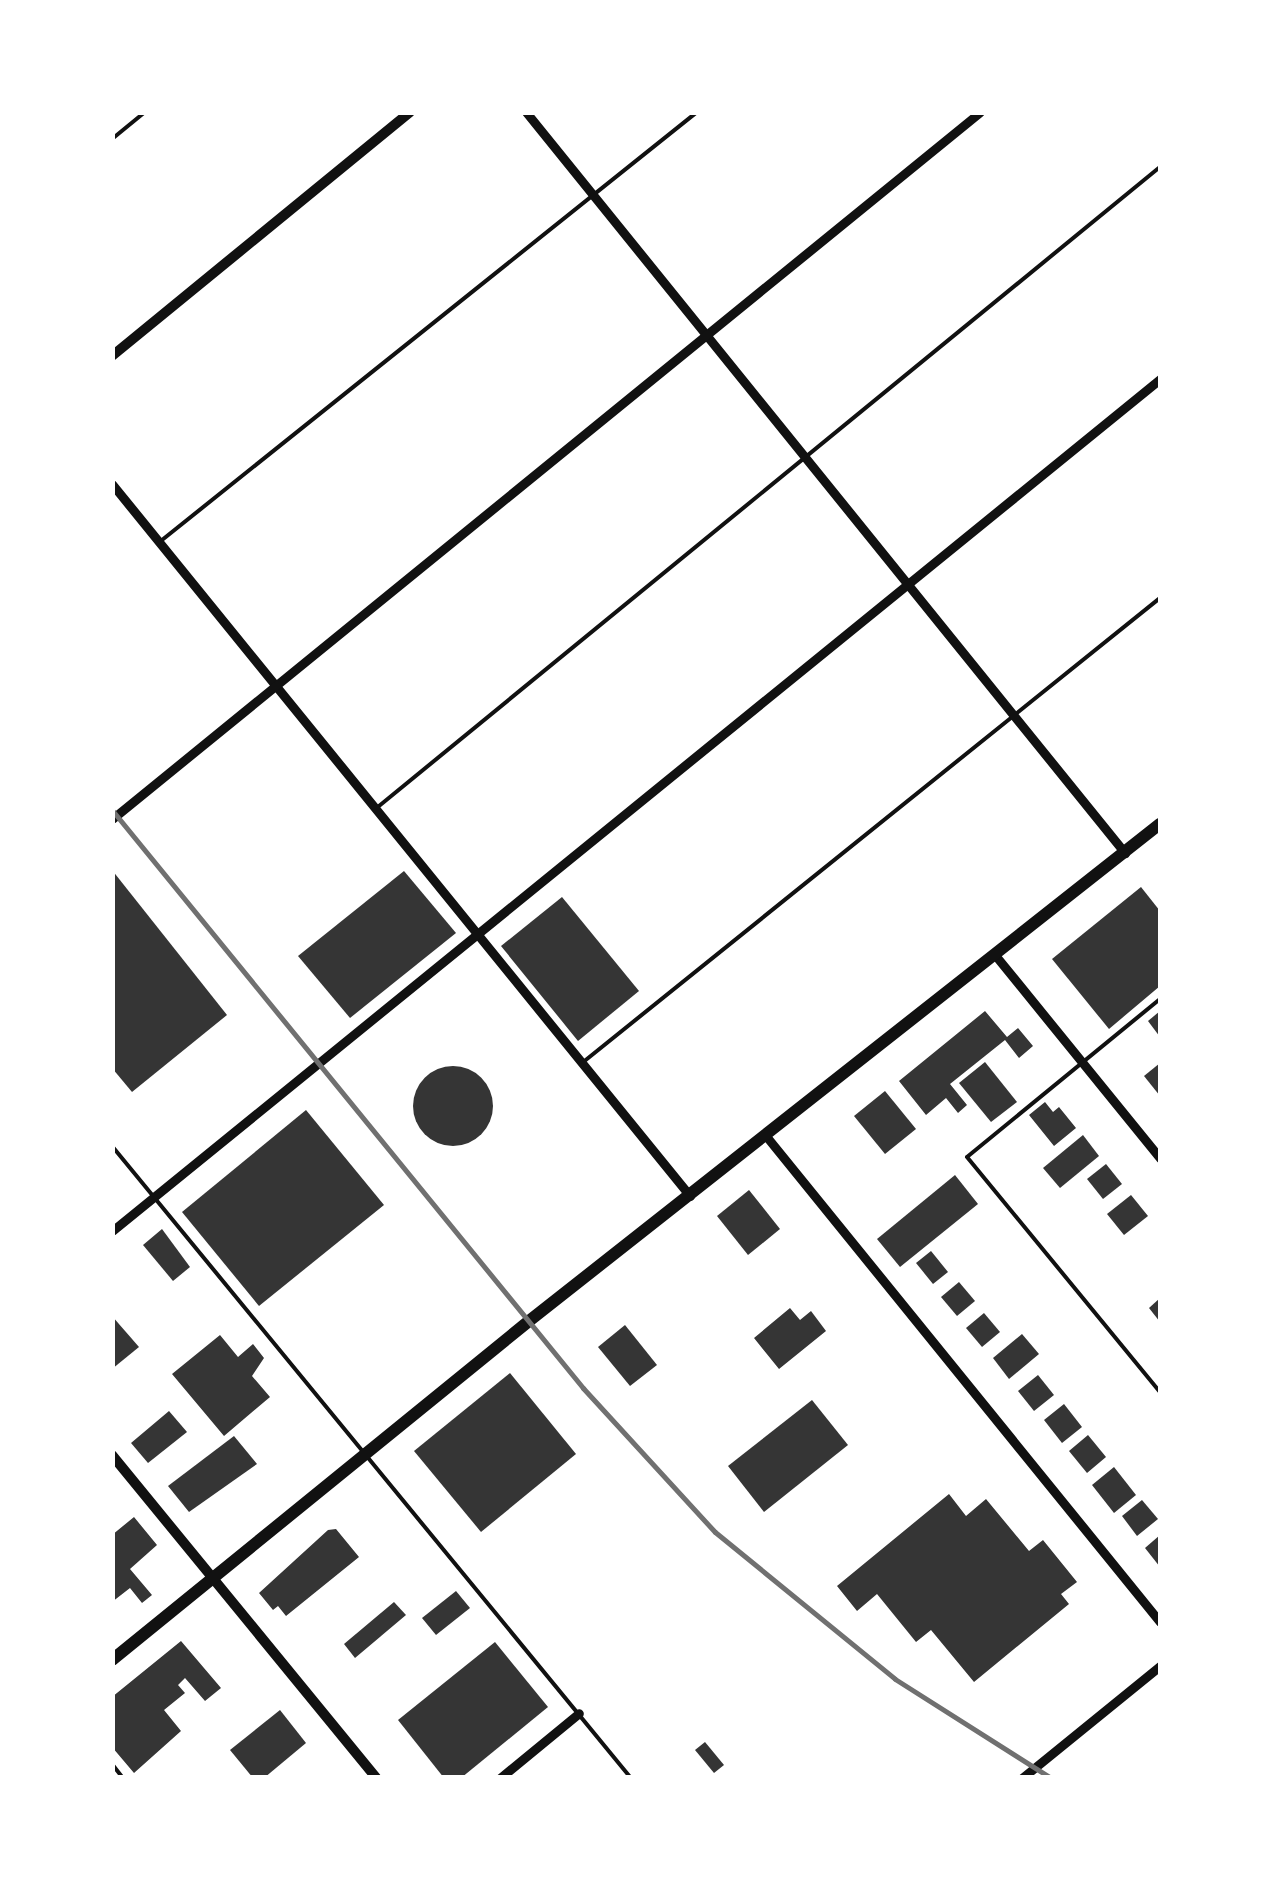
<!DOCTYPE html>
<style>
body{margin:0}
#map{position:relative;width:1273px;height:1890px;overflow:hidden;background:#fff;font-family:"Work Sans",sans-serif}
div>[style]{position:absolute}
.building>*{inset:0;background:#353535}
.round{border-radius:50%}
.service>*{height:4px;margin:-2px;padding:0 2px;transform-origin:2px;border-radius:2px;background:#111}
.minor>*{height:9px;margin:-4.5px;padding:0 4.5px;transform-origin:4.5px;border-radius:4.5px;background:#111}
.tertiary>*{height:10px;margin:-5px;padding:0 5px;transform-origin:5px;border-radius:5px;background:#111}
.primary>*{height:12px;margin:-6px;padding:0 6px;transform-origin:6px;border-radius:6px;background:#111}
.rail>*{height:5px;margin:-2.5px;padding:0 2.5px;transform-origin:2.5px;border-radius:2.5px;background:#707070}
span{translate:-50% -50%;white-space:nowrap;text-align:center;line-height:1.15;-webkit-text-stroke:8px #fff;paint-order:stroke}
.frame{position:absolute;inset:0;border:115px solid #fff;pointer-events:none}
</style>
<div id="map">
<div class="building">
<div style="clip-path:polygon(112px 870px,227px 1015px,132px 1092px,112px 1068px)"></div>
<div style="clip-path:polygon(404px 871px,456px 933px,350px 1018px,298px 956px)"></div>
<div style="clip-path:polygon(1141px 887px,1160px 911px,1160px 986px,1109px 1029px,1052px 959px)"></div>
<div style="clip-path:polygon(562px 897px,639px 991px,578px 1041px,501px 946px)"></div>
<div style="clip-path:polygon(985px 1011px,1007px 1037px,1018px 1028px,1033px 1046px,1019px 1058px,1005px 1040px,950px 1084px,967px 1105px,958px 1113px,946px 1098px,926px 1115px,899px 1081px)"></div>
<div style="clip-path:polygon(1160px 1011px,1160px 1037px,1148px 1021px)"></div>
<div style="clip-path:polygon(985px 1062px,1017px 1102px,991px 1122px,959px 1083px)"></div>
<div style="clip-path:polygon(1160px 1063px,1160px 1096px,1144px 1076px)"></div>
<div class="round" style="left:413px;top:1066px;width:80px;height:80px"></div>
<div style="clip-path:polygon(885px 1091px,916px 1129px,885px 1154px,854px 1116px)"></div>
<div style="clip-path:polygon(1045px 1102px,1053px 1112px,1059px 1107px,1076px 1128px,1054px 1146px,1029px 1115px)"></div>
<div style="clip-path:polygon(306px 1110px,384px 1205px,259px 1306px,182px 1212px)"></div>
<div style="clip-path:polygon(1083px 1135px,1099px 1156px,1060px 1188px,1043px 1168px)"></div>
<div style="clip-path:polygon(1106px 1164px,1122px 1184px,1103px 1199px,1087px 1179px)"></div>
<div style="clip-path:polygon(955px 1175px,978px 1204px,900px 1267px,877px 1239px)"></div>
<div style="clip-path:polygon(749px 1190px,780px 1229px,748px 1255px,717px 1216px)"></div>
<div style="clip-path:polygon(1131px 1195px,1148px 1216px,1124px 1235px,1107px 1214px)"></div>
<div style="clip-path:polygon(162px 1229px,190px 1267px,173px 1281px,143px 1245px)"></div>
<div style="clip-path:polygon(931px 1251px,948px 1272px,933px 1284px,916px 1263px)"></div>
<div style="clip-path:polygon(959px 1282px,975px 1301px,957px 1316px,941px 1297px)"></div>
<div style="clip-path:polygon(1160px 1298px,1160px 1322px,1149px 1308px)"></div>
<div style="clip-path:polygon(790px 1308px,800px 1320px,811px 1311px,826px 1331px,779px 1369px,754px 1338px)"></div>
<div style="clip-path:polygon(984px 1313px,1000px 1332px,982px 1347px,966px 1328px)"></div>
<div style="clip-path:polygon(112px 1316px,139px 1347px,112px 1369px)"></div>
<div style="clip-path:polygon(625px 1325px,657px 1365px,630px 1386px,598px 1347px)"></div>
<div style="clip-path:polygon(1022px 1334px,1039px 1354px,1009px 1379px,993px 1358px)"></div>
<div style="clip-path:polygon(220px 1335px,238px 1357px,253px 1344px,264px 1358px,252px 1376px,270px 1397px,224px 1436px,172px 1374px)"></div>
<div style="clip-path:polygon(510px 1373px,576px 1454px,481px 1532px,414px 1451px)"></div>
<div style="clip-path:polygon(1038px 1375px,1054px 1395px,1034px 1411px,1018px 1391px)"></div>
<div style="clip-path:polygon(812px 1400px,848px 1445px,764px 1512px,728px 1466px)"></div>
<div style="clip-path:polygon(1064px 1404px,1082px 1427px,1062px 1443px,1044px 1420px)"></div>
<div style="clip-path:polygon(169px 1411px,187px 1432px,148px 1463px,131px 1443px)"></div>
<div style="clip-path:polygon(1088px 1435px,1106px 1457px,1087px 1473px,1069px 1451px)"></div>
<div style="clip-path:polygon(234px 1436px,257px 1464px,189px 1512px,168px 1486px)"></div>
<div style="clip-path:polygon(1114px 1467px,1136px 1495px,1114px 1513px,1092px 1485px)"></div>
<div style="clip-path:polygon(949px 1494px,966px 1516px,986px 1499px,1029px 1551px,1043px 1540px,1077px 1582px,1061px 1594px,1069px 1604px,974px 1682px,931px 1630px,916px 1642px,877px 1594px,857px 1611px,837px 1586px)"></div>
<div style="clip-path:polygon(1142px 1500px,1158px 1519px,1137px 1536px,1122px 1516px)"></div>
<div style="clip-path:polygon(134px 1517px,157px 1545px,130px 1569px,152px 1595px,142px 1603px,130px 1588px,112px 1602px,112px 1535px)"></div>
<div style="clip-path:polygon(336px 1529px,359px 1557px,286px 1616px,278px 1606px,273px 1610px,259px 1593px,328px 1530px)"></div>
<div style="clip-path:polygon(1160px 1535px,1160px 1567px,1145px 1548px)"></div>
<div style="clip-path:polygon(456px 1591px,470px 1608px,436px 1635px,422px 1618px)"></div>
<div style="clip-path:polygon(394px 1602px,406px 1615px,355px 1658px,344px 1644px)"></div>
<div style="clip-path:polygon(181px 1641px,221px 1688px,205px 1701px,185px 1678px,178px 1685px,185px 1693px,164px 1710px,181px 1731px,134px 1773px,112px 1747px,112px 1697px)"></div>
<div style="clip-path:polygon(495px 1642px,548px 1707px,461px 1778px,444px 1778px,398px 1720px)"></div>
<div style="clip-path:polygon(280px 1710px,306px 1743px,264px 1778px,253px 1778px,230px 1750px)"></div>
<div style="clip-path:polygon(705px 1742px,724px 1765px,714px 1773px,695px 1750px)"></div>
</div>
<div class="service">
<div style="left:112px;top:139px;width:43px;rotate:-39.3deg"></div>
<div style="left:162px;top:540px;width:685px;rotate:-38.66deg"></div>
<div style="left:379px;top:806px;width:1009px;rotate:-39.29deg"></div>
<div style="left:1160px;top:999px;width:249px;rotate:140.7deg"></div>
<div style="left:967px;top:1157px;width:304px;rotate:50.6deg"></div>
<div style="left:582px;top:1063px;width:742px;rotate:-38.82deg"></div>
<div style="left:112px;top:1146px;width:818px;rotate:50.61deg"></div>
<div style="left:112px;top:1764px;width:18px;rotate:52deg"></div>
</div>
<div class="minor">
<div style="left:526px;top:112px;width:953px;rotate:51.05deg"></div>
<div style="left:112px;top:484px;width:917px;rotate:50.93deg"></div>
<div style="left:112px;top:819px;width:1119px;rotate:-39.16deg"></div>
<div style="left:995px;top:955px;width:262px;rotate:50.9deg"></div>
<div style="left:766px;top:1136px;width:626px;rotate:50.97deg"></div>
<div style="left:112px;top:1231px;width:1351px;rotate:-39.11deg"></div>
<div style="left:500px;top:1778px;width:102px;rotate:-39.4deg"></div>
<div style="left:1022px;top:1778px;width:178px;rotate:-39.1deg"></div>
</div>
<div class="tertiary">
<div style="left:112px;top:356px;width:385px;rotate:-39.3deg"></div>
<div style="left:112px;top:1455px;width:417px;rotate:50.7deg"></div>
</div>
<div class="primary">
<div style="left:112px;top:1660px;width:537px;rotate:-39.11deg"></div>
<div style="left:529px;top:1321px;width:803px;rotate:-38.23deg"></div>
</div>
<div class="rail">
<div style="left:112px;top:810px;width:746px;rotate:50.82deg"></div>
<div style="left:583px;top:1388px;width:195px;rotate:47.5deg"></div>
<div style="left:715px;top:1532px;width:232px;rotate:39.2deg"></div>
<div style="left:895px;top:1679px;width:185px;rotate:32.4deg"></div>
</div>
<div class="frame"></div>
</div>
